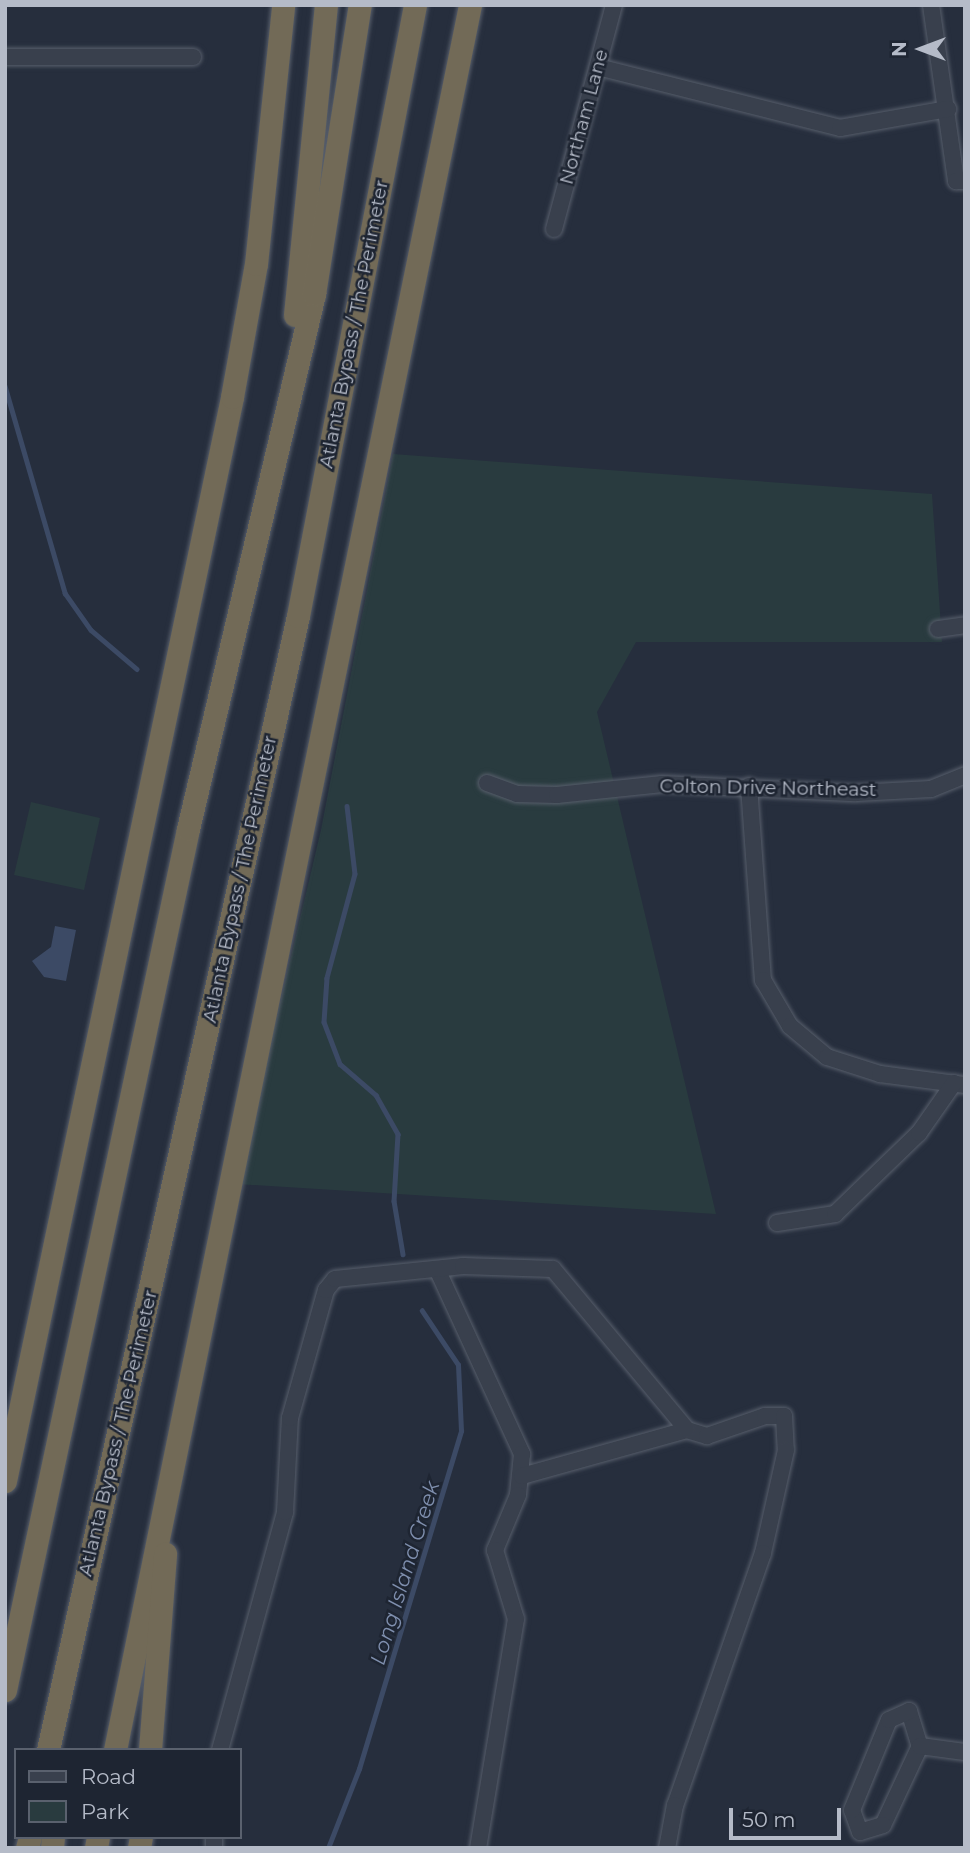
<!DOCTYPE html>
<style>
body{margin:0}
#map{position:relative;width:970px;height:1853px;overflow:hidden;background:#262e3d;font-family:Montserrat,sans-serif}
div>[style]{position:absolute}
.green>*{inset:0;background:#293b3f}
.water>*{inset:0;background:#3c4a65}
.stream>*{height:4.5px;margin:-2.25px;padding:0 2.25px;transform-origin:2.25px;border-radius:2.25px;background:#3c4a65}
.roads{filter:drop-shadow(0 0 2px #575e6b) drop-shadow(0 0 2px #575e6b)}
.minor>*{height:16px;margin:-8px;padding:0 8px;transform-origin:8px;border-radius:8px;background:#39404d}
.highway>*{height:23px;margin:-11.5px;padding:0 11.5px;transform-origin:11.5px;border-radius:11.5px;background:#726a57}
span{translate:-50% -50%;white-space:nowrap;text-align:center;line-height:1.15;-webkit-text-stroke:5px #1e2532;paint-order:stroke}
.street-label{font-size:19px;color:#b5bbc8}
.water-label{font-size:21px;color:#7f8fae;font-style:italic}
.frame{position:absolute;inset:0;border:7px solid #b5bbc8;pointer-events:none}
.legend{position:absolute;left:14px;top:1748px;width:228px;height:91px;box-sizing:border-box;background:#1e2532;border:2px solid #5a616e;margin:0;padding:9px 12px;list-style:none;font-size:21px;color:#b5bbc8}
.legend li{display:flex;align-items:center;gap:14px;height:35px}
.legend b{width:35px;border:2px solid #5a616e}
.north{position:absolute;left:886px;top:14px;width:70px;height:70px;-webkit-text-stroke:5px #1e2532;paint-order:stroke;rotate:270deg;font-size:19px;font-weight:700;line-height:28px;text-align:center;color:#b5bbc8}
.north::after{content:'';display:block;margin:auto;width:24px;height:32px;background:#b5bbc8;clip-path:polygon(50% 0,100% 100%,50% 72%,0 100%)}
.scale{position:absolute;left:729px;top:1808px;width:112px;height:32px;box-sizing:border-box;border:4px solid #b5bbc8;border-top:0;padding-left:9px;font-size:21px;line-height:24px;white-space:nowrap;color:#b5bbc8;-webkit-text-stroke:5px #1e2532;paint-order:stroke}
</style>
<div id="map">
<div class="green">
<div style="clip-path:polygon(393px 454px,932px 494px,942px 642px,636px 642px,597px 712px,716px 1214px,237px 1184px,321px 830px)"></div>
<div style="clip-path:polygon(31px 802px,100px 818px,84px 890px,14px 875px)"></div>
</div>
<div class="water">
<div style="clip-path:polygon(55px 926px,76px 930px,66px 981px,44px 977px,32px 961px,51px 947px)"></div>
</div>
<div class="stream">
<div style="left:5px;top:386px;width:216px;rotate:73.8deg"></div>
<div style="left:65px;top:593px;width:45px;rotate:54.9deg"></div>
<div style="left:91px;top:630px;width:60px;rotate:40.3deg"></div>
<div style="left:347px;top:806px;width:68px;rotate:83.3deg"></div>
<div style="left:355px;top:874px;width:108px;rotate:105.1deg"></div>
<div style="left:327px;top:978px;width:44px;rotate:93.9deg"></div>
<div style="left:324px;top:1022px;width:45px;rotate:69.1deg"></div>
<div style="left:340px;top:1064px;width:48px;rotate:40.7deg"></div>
<div style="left:376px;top:1095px;width:45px;rotate:60.6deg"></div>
<div style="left:398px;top:1134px;width:67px;rotate:93.4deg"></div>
<div style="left:394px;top:1201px;width:54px;rotate:80.4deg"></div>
<div style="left:328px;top:1848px;width:85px;rotate:-68.6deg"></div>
<div style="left:359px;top:1769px;width:353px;rotate:-73.2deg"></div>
<div style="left:461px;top:1431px;width:66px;rotate:-92.6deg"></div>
<div style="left:458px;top:1365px;width:65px;rotate:-123.7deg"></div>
</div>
<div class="roads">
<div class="minor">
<div style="left:931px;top:5px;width:178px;rotate:81.9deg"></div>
<div style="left:956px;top:181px;width:9px"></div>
<div style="left:5px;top:57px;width:188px"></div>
<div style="left:598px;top:67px;width:250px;rotate:14.1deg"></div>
<div style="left:840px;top:128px;width:110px;rotate:-10deg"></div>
<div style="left:554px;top:229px;width:232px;rotate:-75deg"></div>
<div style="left:938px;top:629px;width:27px;rotate:-8deg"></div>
<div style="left:487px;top:783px;width:32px;rotate:20deg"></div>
<div style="left:517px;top:794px;width:40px;rotate:1.4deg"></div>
<div style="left:557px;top:795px;width:106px;rotate:-6deg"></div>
<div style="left:662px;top:784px;width:194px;rotate:2.7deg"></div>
<div style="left:856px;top:793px;width:75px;rotate:-3.1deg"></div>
<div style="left:931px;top:789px;width:37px;rotate:-22deg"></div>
<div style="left:749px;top:786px;width:195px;rotate:85.9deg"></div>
<div style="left:763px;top:980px;width:53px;rotate:59.6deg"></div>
<div style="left:790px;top:1026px;width:48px;rotate:40deg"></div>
<div style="left:827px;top:1057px;width:56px;rotate:17.8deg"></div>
<div style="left:880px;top:1074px;width:86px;rotate:7.4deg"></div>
<div style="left:777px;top:1223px;width:59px;rotate:-8.8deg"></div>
<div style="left:835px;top:1214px;width:117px;rotate:-44deg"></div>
<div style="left:919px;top:1133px;width:61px;rotate:-55deg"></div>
<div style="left:437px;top:1269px;width:204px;rotate:65.3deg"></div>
<div style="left:522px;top:1454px;width:41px;rotate:95.6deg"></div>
<div style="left:518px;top:1495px;width:60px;rotate:112.7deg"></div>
<div style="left:495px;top:1550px;width:72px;rotate:73.1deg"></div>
<div style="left:516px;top:1619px;width:232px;rotate:99.4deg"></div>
<div style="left:522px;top:1476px;width:171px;rotate:-15.6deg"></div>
<div style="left:687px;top:1430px;width:21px;rotate:17deg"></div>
<div style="left:707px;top:1436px;width:61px;rotate:-19deg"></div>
<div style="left:765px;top:1416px;width:19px"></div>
<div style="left:784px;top:1416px;width:34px;rotate:87deg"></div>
<div style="left:786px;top:1450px;width:106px;rotate:102.6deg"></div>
<div style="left:763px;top:1553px;width:267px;rotate:109.2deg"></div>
<div style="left:675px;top:1805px;width:44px;rotate:100.5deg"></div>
<div style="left:909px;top:1711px;width:37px;rotate:73deg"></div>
<div style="left:920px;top:1746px;width:87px;rotate:115.1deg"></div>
<div style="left:883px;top:1825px;width:24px;rotate:163deg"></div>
<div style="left:860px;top:1832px;width:23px;rotate:-110deg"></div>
<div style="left:852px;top:1810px;width:97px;rotate:-67.7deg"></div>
<div style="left:889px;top:1720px;width:22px;rotate:-24deg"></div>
<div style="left:920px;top:1746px;width:45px;rotate:7.6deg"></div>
<div style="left:220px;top:1750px;width:247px;rotate:-74.7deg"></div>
<div style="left:285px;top:1512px;width:94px;rotate:-87deg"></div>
<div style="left:290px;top:1418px;width:133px;rotate:-74.3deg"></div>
<div style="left:326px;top:1290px;width:14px;rotate:-51deg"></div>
<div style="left:335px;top:1279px;width:129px;rotate:-5.8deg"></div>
<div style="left:463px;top:1266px;width:90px;rotate:1.9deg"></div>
<div style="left:553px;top:1269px;width:209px;rotate:50.2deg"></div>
<div style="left:214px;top:1837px;width:11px;rotate:90deg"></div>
</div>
<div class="highway">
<div style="left:295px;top:315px;width:312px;rotate:-84.3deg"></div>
<div style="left:5px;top:1481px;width:1108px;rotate:-78.17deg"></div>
<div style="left:232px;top:397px;width:135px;rotate:-79.8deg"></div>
<div style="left:256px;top:264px;width:260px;rotate:-84deg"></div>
<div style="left:5px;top:1690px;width:880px;rotate:-78deg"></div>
<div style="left:188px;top:829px;width:550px;rotate:-76.75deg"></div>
<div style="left:314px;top:294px;width:293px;rotate:-81deg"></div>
<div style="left:48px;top:1750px;width:1161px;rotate:-77.57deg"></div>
<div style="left:298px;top:616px;width:622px;rotate:-79.16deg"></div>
<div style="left:115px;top:1750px;width:1781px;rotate:-78.5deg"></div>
<div style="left:150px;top:1750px;width:197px;rotate:-85.6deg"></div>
<div style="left:27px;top:1848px;width:11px;rotate:-75deg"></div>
<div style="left:52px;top:1848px;width:11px;rotate:-85deg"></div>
<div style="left:96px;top:1848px;width:11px;rotate:-80deg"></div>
<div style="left:139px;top:1848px;width:11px;rotate:-80deg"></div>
</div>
</div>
<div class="street-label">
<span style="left:584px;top:117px;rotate:-75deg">Northam Lane</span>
<span style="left:354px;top:324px;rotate:-79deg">Atlanta Bypass / The Perimeter</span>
<span style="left:768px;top:788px;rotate:1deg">Colton Drive Northeast</span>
<span style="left:240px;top:879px;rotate:-78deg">Atlanta Bypass / The Perimeter</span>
<span style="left:118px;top:1433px;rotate:-77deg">Atlanta Bypass / The Perimeter</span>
</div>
<div class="water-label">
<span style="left:405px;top:1573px;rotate:-73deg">Long Island Creek</span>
</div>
<div class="frame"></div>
<ul class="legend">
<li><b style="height:9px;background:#39404d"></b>Road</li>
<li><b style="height:19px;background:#293b3f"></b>Park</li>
</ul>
<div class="north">N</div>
<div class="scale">50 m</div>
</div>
